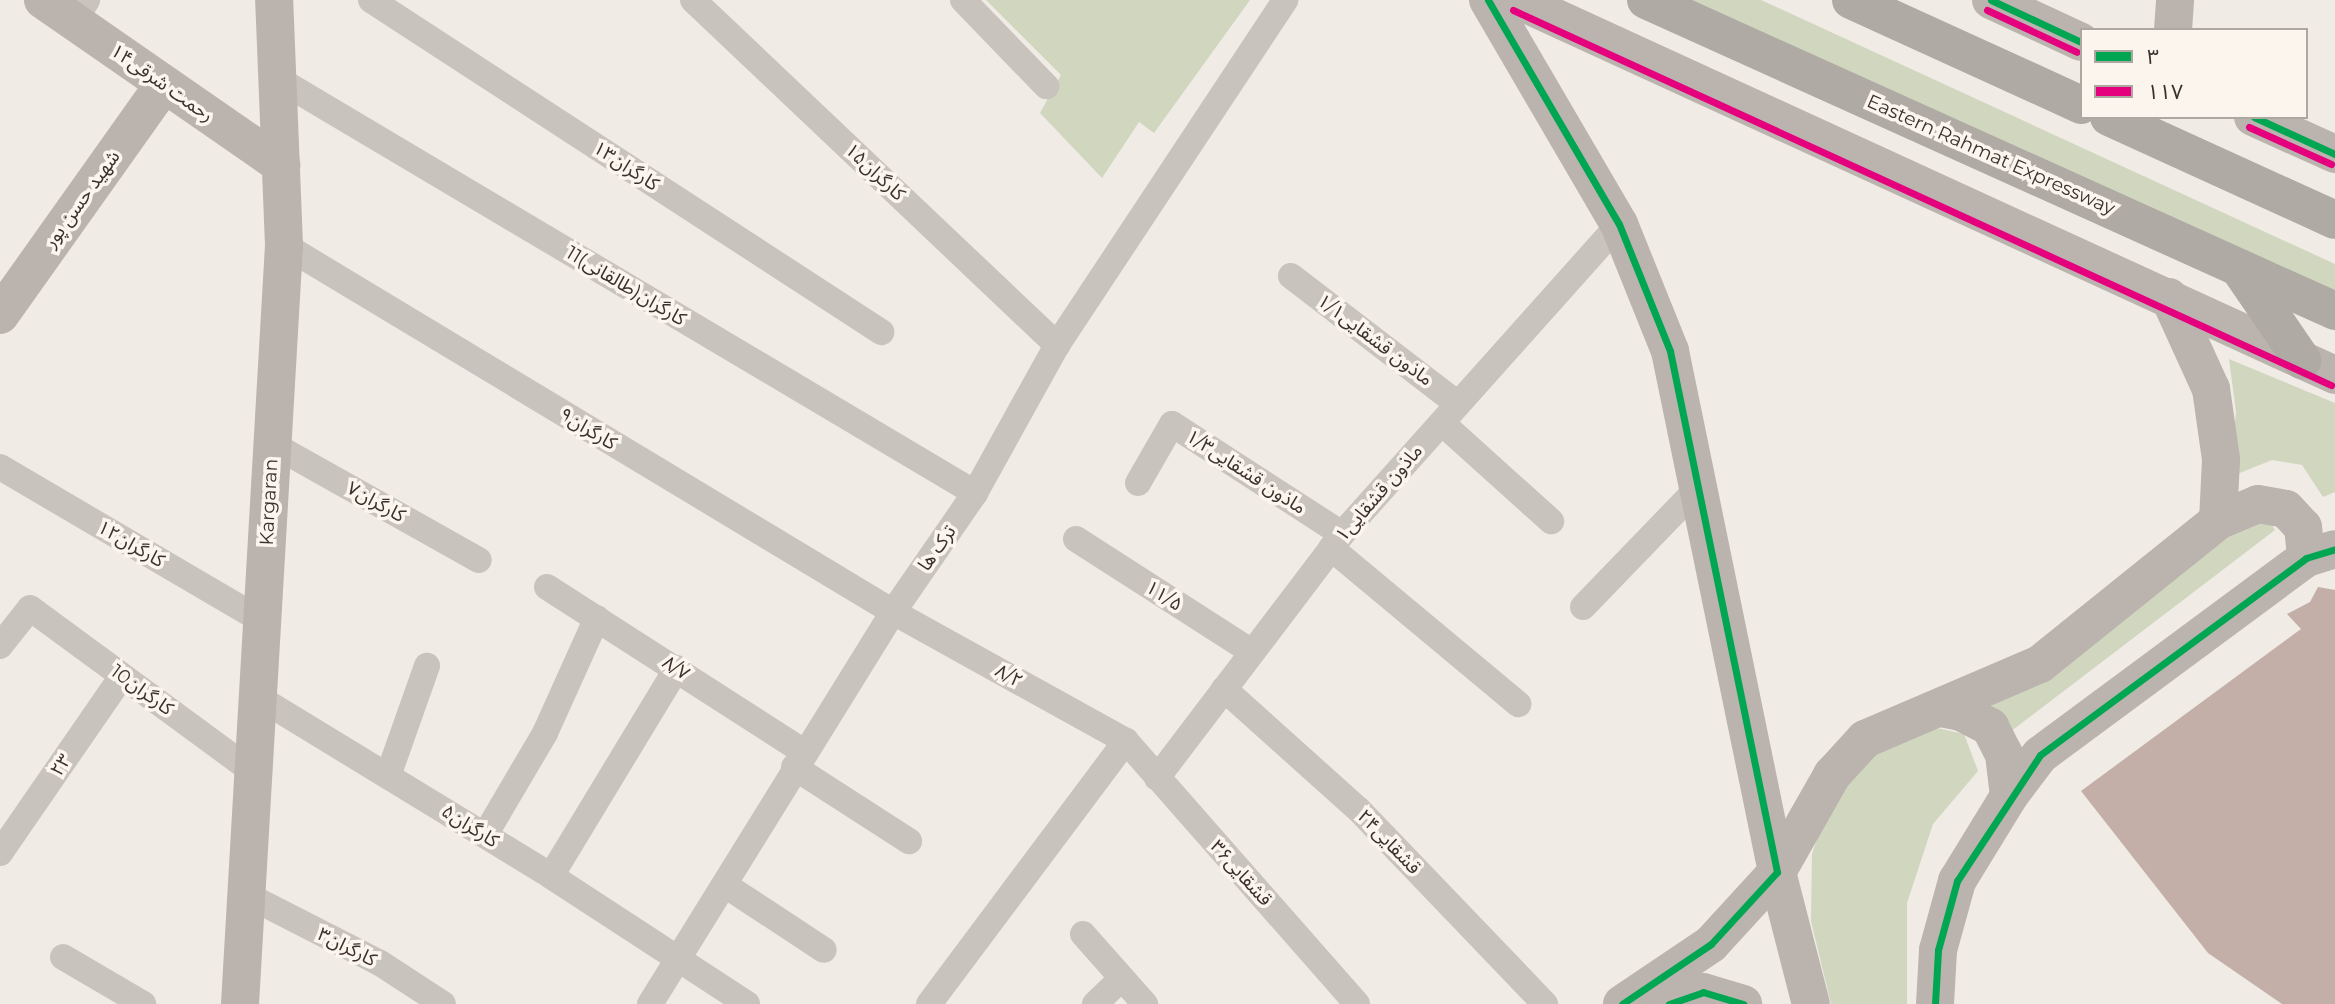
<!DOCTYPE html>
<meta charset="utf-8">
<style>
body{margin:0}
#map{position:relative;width:2335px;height:1004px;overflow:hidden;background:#f0ebe5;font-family:Montserrat,"Noto Sans Arabic",sans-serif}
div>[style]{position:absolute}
.green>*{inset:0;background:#d1d6bf}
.building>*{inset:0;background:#c3afa7}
.street>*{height:26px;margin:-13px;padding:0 13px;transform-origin:13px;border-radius:13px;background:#c9c3be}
.secondary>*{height:38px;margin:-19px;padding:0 19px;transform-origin:19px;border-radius:19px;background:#bab3ae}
.highway>*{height:38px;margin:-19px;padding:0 19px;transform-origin:19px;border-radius:19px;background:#afaaa4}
.bus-1>*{height:7px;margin:-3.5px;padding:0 3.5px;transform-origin:3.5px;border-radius:3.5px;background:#00a651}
.bus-2>*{height:7px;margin:-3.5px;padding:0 3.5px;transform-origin:3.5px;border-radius:3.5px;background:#e5007d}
span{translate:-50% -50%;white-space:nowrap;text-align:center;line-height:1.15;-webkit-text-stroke:7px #fbf5ee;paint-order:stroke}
.street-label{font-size:19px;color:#3b302b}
.legend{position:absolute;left:2080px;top:28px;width:228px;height:91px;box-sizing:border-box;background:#fbf5ee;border:2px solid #aea6a0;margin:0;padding:9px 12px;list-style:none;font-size:21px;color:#3b302b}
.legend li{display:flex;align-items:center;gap:14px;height:35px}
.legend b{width:35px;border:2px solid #aea6a0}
</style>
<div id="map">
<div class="green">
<div style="clip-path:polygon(986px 0,1250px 0,1154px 133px,1139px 122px,1102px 178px,1040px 113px,1061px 75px)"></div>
<div style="clip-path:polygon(1691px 0,1761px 0,2335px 264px,2335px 294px)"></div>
<div style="clip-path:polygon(2229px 359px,2335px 403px,2335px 492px,2323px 497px,2302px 465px,2272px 460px,2230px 477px,2236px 412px)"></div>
<div style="clip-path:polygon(2269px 520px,2275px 530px,2010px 732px,1991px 705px,2211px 545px)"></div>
<div style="clip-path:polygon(1937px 728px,1964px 734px,1978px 771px,1933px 824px,1907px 903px,1907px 1004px,1831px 1004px,1811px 921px,1812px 854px,1827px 809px,1885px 741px)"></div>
</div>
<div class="building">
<div style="clip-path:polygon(2318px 587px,2335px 590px,2335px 1004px,2282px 1004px,2208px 953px,2081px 791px,2301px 629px,2287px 614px,2310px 602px)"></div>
</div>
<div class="street">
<div style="left:371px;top:0;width:609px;rotate:33.06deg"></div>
<div style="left:693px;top:0;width:502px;rotate:43.46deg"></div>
<div style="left:963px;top:0;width:120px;rotate:46deg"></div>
<div style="left:74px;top:21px;width:25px;rotate:-58deg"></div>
<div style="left:278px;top:79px;width:811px;rotate:30.71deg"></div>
<div style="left:284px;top:245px;width:711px;rotate:31.07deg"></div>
<div style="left:893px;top:612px;width:266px;rotate:29deg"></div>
<div style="left:1126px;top:741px;width:350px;rotate:48.7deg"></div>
<div style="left:1291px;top:276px;width:210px;rotate:37.5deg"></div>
<div style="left:1442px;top:423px;width:147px;rotate:42deg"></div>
<div style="left:272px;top:444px;width:237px;rotate:29.3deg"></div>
<div style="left:0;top:467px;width:304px;rotate:30.4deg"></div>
<div style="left:1138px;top:483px;width:68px;rotate:-60deg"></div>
<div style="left:1172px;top:424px;width:202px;rotate:32.9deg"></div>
<div style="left:1076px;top:539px;width:209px;rotate:32.7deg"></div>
<div style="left:1331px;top:548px;width:244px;rotate:39.8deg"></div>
<div style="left:547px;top:587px;width:305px;rotate:32.7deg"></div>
<div style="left:1583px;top:607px;width:170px;rotate:-46deg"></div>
<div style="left:0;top:646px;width:48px;rotate:-51.7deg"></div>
<div style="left:30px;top:608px;width:277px;rotate:36.3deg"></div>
<div style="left:1224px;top:689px;width:181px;rotate:41.9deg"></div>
<div style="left:1359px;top:810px;width:269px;rotate:46.2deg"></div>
<div style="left:258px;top:697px;width:343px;rotate:31.4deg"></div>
<div style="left:551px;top:876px;width:234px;rotate:33.1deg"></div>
<div style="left:794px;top:767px;width:137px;rotate:32.8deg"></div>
<div style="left:388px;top:776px;width:117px;rotate:-70.5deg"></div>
<div style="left:1157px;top:778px;width:306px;rotate:-52.8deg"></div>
<div style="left:1342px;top:534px;width:416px;rotate:-48.2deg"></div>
<div style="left:485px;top:835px;width:118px;rotate:-59.5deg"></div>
<div style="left:545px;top:733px;width:126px;rotate:-65.7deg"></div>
<div style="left:0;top:853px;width:215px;rotate:-55.4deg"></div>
<div style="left:551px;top:876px;width:243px;rotate:-58.8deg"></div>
<div style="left:725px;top:885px;width:118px;rotate:33.3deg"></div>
<div style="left:247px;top:895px;width:149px;rotate:27.1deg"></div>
<div style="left:380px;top:963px;width:75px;rotate:33.1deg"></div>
<div style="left:1083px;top:934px;width:94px;rotate:48.5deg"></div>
<div style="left:63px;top:957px;width:93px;rotate:30.4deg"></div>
<div style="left:650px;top:1004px;width:461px;rotate:-58.2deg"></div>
<div style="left:893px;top:612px;width:145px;rotate:-55.4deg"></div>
<div style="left:975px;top:493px;width:169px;rotate:-61deg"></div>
<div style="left:1057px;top:345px;width:414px;rotate:-56.5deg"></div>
<div style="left:929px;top:1004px;width:329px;rotate:-53.2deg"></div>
<div style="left:1095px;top:1004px;width:37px;rotate:-44deg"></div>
</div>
<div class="secondary">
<div style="left:43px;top:0;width:290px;rotate:34.7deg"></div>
<div style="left:1488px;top:0;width:259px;rotate:59.7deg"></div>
<div style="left:1619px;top:224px;width:137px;rotate:68.1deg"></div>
<div style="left:1670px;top:351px;width:532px;rotate:78.39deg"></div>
<div style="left:1777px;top:872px;width:136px;rotate:75.6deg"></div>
<div style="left:1517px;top:0;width:900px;rotate:24.63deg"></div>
<div style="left:1991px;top:0;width:99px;rotate:25deg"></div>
<div style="left:2173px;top:30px;width:30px;rotate:-86deg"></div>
<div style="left:2253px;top:117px;width:90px;rotate:24.3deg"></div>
<div style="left:0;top:315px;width:283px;rotate:-54.6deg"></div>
<div style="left:2218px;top:521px;width:43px;rotate:-23deg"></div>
<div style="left:2258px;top:504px;width:28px;rotate:10deg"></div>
<div style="left:2286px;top:509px;width:25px;rotate:47deg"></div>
<div style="left:2303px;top:527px;width:31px;rotate:84deg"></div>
<div style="left:1941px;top:708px;width:20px;rotate:11deg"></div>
<div style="left:1961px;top:712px;width:33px;rotate:27deg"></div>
<div style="left:1990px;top:727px;width:30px;rotate:63deg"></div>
<div style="left:2004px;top:754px;width:42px;rotate:83.2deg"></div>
<div style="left:240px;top:1004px;width:760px;rotate:-86.68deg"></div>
<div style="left:284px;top:245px;width:245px;rotate:-92.3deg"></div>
<div style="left:1622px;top:1004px;width:107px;rotate:-34deg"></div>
<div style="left:1711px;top:944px;width:98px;rotate:-47.5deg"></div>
<div style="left:1777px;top:872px;width:112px;rotate:-60.4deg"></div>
<div style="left:1832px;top:775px;width:49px;rotate:-47.5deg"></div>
<div style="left:1865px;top:739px;width:190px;rotate:-23.2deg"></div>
<div style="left:2040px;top:664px;width:228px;rotate:-38.8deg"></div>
<div style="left:2218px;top:521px;width:62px;rotate:-87.2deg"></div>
<div style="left:2221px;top:459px;width:71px;rotate:-98.1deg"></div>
<div style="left:2211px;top:389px;width:101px;rotate:-114.5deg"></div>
<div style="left:1669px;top:1004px;width:36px;rotate:-19deg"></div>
<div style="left:1703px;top:992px;width:42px;rotate:16.7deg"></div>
<div style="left:1935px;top:1004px;width:54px;rotate:-86.8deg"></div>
<div style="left:1938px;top:950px;width:72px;rotate:-74.6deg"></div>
<div style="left:1957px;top:881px;width:100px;rotate:-58.5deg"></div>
<div style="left:2009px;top:796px;width:51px;rotate:-52.9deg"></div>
<div style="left:2040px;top:755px;width:331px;rotate:-36.5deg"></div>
<div style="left:2306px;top:558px;width:30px;rotate:-17deg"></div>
</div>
<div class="highway">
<div style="left:1646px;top:0;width:756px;rotate:24.29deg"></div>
<div style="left:1851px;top:0;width:253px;rotate:24.5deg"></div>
<div style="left:2109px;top:117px;width:248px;rotate:24.5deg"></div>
<div style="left:2239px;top:268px;width:112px;rotate:55.6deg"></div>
</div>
<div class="bus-1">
<div style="left:1488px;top:0;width:259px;rotate:59.7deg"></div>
<div style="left:1619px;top:224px;width:137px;rotate:68.1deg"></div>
<div style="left:1670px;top:351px;width:532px;rotate:78.39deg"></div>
<div style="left:1777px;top:872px;width:98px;rotate:132.5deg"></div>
<div style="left:1711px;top:944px;width:107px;rotate:146deg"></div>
<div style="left:1991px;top:0;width:99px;rotate:25deg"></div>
<div style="left:2254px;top:117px;width:89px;rotate:24.6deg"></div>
<div style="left:1669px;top:1004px;width:36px;rotate:-19deg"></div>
<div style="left:1703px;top:992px;width:42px;rotate:16.7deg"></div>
<div style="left:1935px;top:1004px;width:54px;rotate:-86.8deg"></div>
<div style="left:1938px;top:950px;width:72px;rotate:-74.6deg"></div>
<div style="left:1957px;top:881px;width:151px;rotate:-56.6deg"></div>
<div style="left:2040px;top:755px;width:331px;rotate:-36.5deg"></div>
<div style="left:2306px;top:558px;width:30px;rotate:-17deg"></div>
</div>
<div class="bus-2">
<div style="left:1513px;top:10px;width:900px;rotate:24.63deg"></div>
<div style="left:1987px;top:10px;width:99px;rotate:25deg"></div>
<div style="left:2249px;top:127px;width:90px;rotate:24.3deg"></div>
</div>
<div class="street-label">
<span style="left:162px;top:83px;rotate:35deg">۱۴رحمت شرقی</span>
<span style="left:1991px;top:155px;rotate:24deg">Eastern Rahmat Expressway</span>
<span style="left:626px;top:166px;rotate:33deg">کارگران۱۳</span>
<span style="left:875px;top:172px;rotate:43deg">۱۵کارگران</span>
<span style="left:82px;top:199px;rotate:-54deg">شهید حسن پور</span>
<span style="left:626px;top:286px;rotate:31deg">11کارگران(طالقانی)</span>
<span style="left:1375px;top:340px;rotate:37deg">ماذون قشقایی۱/۱</span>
<span style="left:588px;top:429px;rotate:31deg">کارگران۹</span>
<span style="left:1246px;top:472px;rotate:33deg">ماذون قشقایی۱/۳</span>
<span style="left:1379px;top:493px;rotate:-49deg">ماذون قشقایی۱</span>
<span style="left:269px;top:502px;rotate:-87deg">Kargaran</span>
<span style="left:376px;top:502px;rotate:29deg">کارگران۷</span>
<span style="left:131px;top:544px;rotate:30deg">۱۲کارگران</span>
<span style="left:937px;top:548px;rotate:-55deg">ترک ها</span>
<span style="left:1164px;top:596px;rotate:33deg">۱۱/۵</span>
<span style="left:676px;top:668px;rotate:33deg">۸/۷</span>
<span style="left:1009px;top:676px;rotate:29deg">۸/۲</span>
<span style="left:142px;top:690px;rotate:36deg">10کارگران</span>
<span style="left:61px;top:765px;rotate:-56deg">۲۳</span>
<span style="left:470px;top:826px;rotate:32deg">کارگران۵</span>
<span style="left:1389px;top:842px;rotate:46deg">قشقایی۲۴</span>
<span style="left:1241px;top:873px;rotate:48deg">قشقایی۳۶</span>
<span style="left:347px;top:947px;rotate:27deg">کارگران۳</span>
</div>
<ul class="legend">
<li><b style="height:9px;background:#00a651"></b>۳</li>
<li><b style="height:9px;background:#e5007d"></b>۱۱۷</li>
</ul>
</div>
